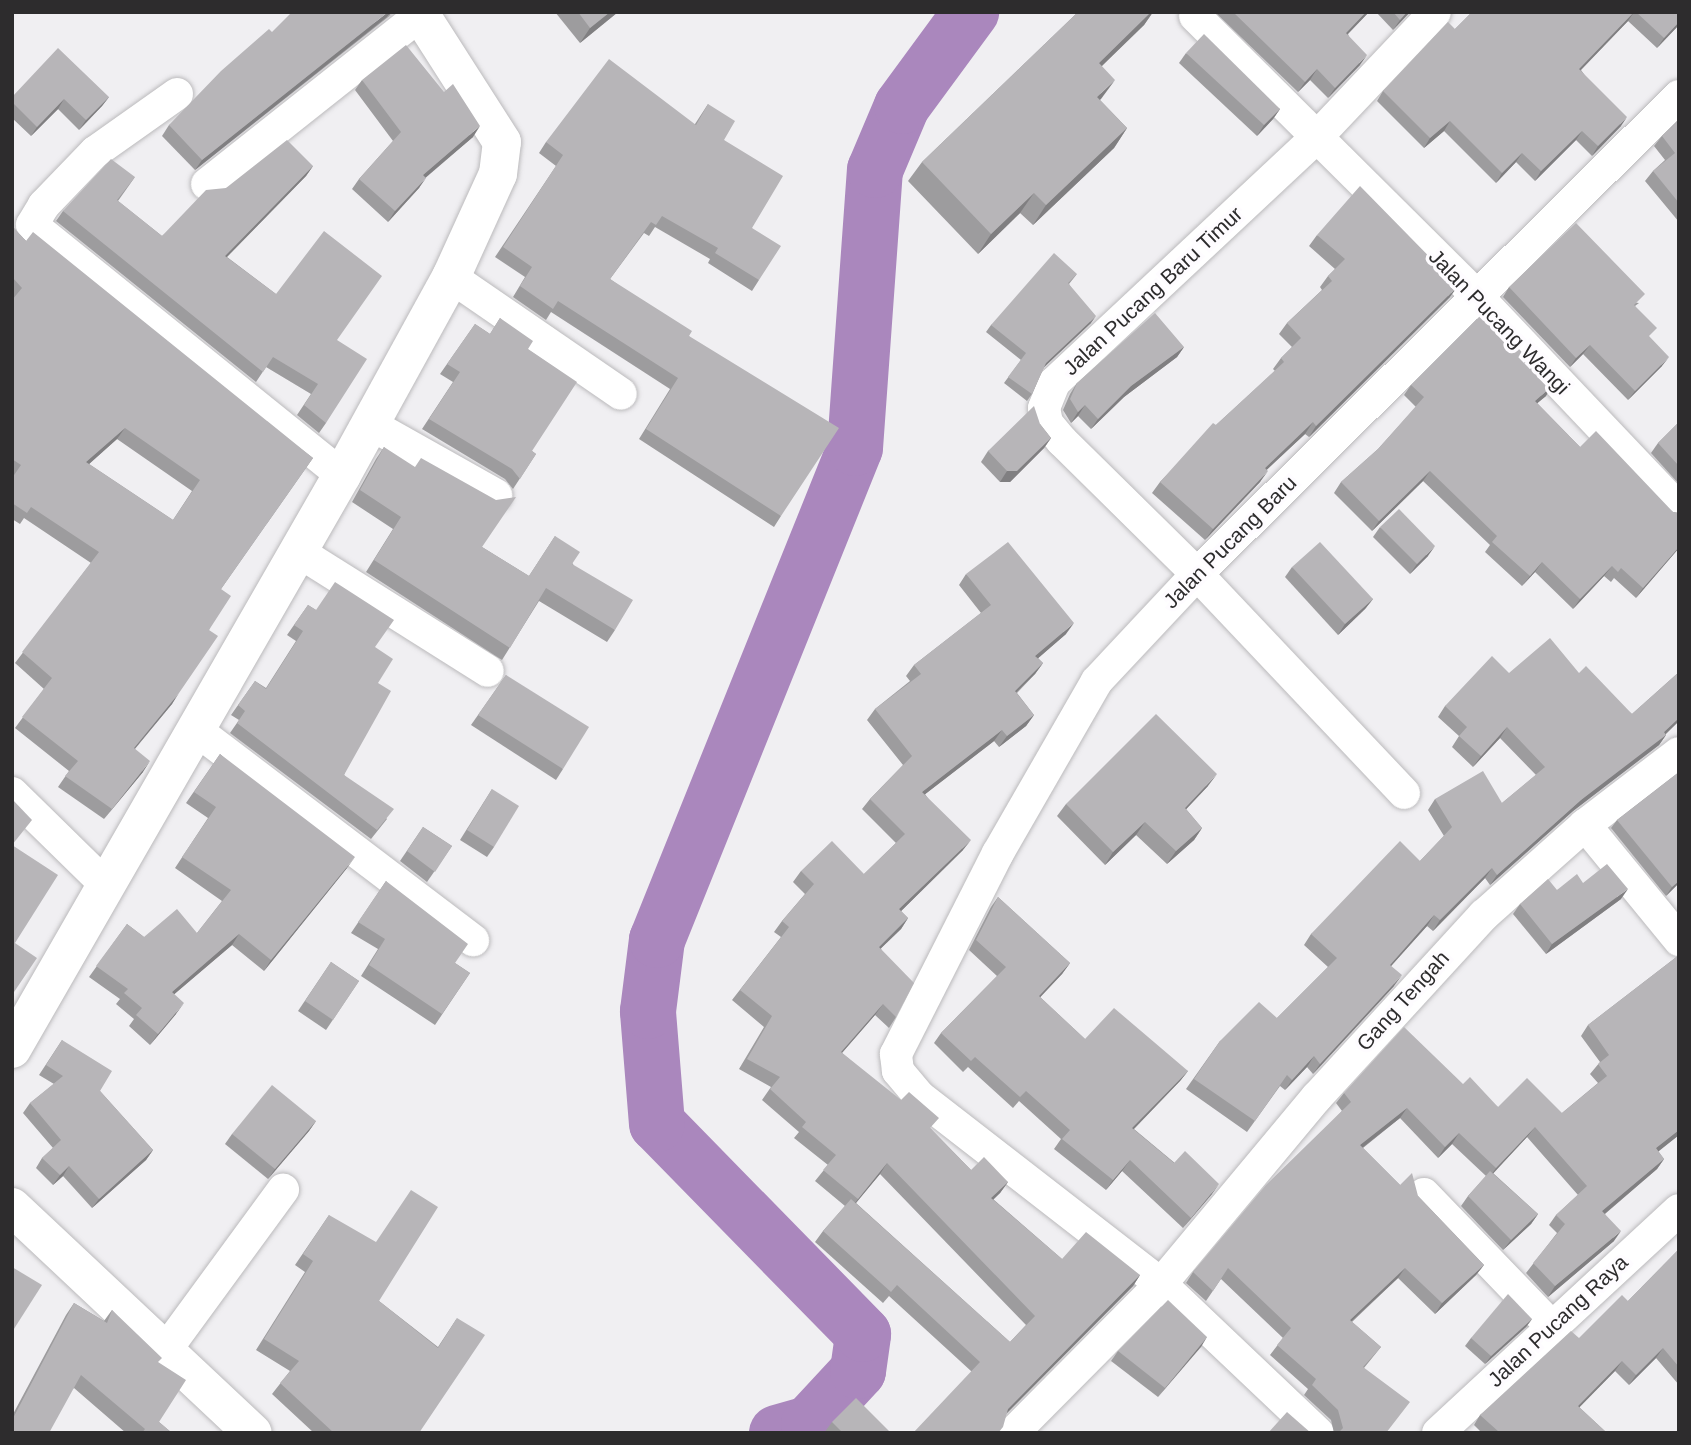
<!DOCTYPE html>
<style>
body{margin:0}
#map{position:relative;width:1691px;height:1445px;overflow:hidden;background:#f0eff2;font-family:Helvetica,sans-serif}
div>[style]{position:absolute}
.river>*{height:56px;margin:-28px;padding:0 28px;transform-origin:28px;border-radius:28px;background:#aa87bd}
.roads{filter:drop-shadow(0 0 2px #bbbabc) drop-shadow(0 0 2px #bbbabc)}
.minor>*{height:32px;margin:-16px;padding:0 16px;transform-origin:16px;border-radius:16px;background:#fff}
.major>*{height:38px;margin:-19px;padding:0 19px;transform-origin:19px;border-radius:19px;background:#fff}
.wall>*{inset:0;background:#9d9c9e}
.shaded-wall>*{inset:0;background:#807f81}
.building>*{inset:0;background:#b7b5b8}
span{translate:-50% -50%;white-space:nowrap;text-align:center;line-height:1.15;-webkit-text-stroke:7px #fefcff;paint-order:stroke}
.street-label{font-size:21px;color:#2d2c2d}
.frame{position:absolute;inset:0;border:14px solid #2d2c2d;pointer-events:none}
</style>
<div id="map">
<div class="river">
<div style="left:777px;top:1433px;width:33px;rotate:-16deg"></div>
<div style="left:809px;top:1424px;width:72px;rotate:-47.2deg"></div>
<div style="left:858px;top:1371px;width:37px;rotate:-82deg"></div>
<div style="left:863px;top:1334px;width:294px;rotate:-134.4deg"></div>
<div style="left:657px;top:1124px;width:113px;rotate:-94.6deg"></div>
<div style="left:648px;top:1011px;width:72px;rotate:-82.8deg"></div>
<div style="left:657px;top:940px;width:530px;rotate:-68.08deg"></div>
<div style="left:855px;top:448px;width:279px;rotate:-85.9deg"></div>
<div style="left:875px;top:170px;width:69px;rotate:-67.1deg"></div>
<div style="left:902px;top:106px;width:117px;rotate:-53.7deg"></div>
</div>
<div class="roads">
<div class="minor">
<div style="left:1195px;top:16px;width:399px;rotate:44.8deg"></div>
<div style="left:1478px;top:297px;width:292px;rotate:46.5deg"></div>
<div style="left:177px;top:94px;width:100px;rotate:144.7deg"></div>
<div style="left:95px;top:152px;width:74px;rotate:133.9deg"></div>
<div style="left:44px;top:205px;width:23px;rotate:121deg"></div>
<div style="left:32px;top:225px;width:398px;rotate:38.9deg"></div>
<div style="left:207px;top:184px;width:277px;rotate:-38.4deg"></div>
<div style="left:451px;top:277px;width:206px;rotate:34.5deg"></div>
<div style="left:370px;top:424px;width:145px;rotate:29.4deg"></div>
<div style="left:299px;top:552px;width:223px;rotate:32.2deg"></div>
<div style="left:196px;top:730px;width:348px;rotate:37.2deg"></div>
<div style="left:12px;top:793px;width:132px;rotate:44.4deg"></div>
<div style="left:1404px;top:793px;width:301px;rotate:-133.4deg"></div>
<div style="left:1197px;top:574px;width:190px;rotate:-135.4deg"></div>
<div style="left:1062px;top:441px;width:23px;rotate:-130deg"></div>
<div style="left:1047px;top:423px;width:15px;rotate:-101deg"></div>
<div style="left:1044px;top:408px;width:27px;rotate:-68deg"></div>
<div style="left:1054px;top:383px;width:359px;rotate:-43.1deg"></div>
<div style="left:1316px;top:138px;width:173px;rotate:-46.6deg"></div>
<div style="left:1585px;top:825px;width:149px;rotate:50.7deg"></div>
<div style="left:1424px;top:1194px;width:183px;rotate:46.1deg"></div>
<div style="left:165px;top:1351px;width:200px;rotate:-53.8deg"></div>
<div style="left:1013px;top:1433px;width:210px;rotate:-45.2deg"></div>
<div style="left:1161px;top:1284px;width:244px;rotate:-50.2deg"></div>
<div style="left:1317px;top:1097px;width:247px;rotate:-47.5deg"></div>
<div style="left:1484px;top:915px;width:135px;rotate:-41.7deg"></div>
<div style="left:1585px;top:825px;width:118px;rotate:-37.5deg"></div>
<div style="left:1318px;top:1433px;width:216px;rotate:-136.5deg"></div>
<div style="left:1161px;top:1284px;width:306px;rotate:-142.2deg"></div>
<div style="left:919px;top:1096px;width:33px;rotate:-130deg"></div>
<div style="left:898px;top:1071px;width:17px;rotate:-97deg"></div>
<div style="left:896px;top:1054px;width:225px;rotate:-63.1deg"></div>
<div style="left:998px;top:853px;width:198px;rotate:-60.1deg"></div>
<div style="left:1097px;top:681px;width:146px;rotate:-46.9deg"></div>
<div style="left:1197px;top:574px;width:679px;rotate:-44.76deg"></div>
<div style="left:1438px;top:1433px;width:328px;rotate:-42.8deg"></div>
</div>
<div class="major">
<div style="left:12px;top:1049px;width:662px;rotate:-60.1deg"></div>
<div style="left:342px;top:475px;width:226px;rotate:-61.2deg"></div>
<div style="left:451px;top:277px;width:113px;rotate:-65.5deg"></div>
<div style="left:498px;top:174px;width:32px;rotate:-83deg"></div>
<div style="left:502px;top:142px;width:154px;rotate:-122.6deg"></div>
<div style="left:12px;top:1207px;width:330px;rotate:43.2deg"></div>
</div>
</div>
<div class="wall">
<div style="clip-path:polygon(555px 12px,618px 12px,580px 43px)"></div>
<div style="clip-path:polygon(1078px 12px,1153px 12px,1144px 25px,1102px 66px,1100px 100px,1127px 128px,1114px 148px,1033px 225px,1020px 213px,978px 254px,908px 181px,922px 162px)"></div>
<div style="clip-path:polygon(1215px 12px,1369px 12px,1348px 34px,1360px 65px,1328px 98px,1310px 80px,1298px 92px)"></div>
<div style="clip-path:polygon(1376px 12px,1410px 12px,1393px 30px)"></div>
<div style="clip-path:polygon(1472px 12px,1679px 12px,1679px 29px,1677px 27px,1657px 48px,1628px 21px,1581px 70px,1621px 126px,1592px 156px,1576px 140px,1535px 181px,1516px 162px,1496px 183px,1444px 131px,1424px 148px,1377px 101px,1383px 91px,1455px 29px)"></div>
<div style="clip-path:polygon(392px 14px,195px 170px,162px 136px,169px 125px)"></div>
<div style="clip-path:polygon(1186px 53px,1280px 109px,1273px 119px,1257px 136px,1179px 63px)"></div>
<div style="clip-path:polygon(362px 80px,473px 137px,425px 177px,419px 188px,388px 222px,352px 189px,359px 179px,393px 141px,355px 90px)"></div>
<div style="clip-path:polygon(12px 97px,109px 97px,102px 106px,79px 130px,58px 109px,31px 136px,12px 118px)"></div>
<div style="clip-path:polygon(708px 104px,724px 140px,752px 228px,759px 280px,752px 291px,708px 263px,710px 259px,655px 227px,649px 236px,644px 233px,610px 279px,689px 336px,781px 516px,774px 527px,639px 439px,670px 389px,551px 312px,546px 320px,513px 297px,525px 277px,495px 257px,556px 166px,539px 153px,546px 142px,695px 124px)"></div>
<div style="clip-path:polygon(1679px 120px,1679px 222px,1645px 181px,1653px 171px,1665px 160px,1654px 146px,1662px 136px)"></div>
<div style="clip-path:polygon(313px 166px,306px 176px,227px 257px,337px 340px,326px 423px,319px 433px,297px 415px,311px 394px,266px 367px,256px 382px,56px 221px,63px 211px,135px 177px,118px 201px,162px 236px,226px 188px)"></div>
<div style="clip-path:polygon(evenodd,12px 226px,26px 241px,313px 458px,221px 589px,209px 630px,172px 704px,135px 749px,143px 772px,104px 819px,58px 787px,69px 771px,15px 728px,44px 689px,15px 663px,91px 563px,24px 518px,20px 524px,12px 519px,12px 477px,13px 476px,12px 475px,12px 300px,14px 298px,12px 296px,12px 226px,117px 439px,192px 491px,173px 520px,89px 464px,117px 439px)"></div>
<div style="clip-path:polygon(1317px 235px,1450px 297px,1309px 437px,1305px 434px,1267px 469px,1260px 482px,1205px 540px,1152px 493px,1160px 482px,1216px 425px,1275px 371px,1273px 369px,1281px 358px,1292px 347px,1279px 334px,1287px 323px,1322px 290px,1320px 287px,1328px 276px,1335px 269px,1309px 246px)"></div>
<div style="clip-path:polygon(1077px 274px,1069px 284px,1091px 323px,1044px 367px,1032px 394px,1027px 401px,1004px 383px,1021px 360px,986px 332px,991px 325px)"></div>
<div style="clip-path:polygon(1509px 287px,1639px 303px,1635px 306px,1662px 366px,1628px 400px,1583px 354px,1570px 367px,1503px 297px)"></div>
<div style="clip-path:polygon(500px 318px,528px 349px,532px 451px,536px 454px,513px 489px,505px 479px,422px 429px,453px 382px,440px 374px,475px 324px,490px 334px)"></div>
<div style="clip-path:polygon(1184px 347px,1177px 357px,1124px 397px,1091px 429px,1078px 416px,1071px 423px,1063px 410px,1070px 394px,1077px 383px)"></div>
<div style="clip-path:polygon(1411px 385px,1546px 396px,1537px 403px,1580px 447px,1673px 512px,1679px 513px,1679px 548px,1636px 598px,1614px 578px,1611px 582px,1604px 576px,1573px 609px,1535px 572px,1522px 586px,1485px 552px,1490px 545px,1423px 481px,1372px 531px,1334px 493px,1341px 482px,1378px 449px,1416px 407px,1404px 395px)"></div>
<div style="clip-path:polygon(1679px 422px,1679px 484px,1651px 453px,1658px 443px)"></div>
<div style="clip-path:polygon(1040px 424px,1051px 438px,1044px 448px,1010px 482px,1000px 482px,981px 462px,988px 451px)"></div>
<div style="clip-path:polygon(384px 447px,482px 547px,529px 576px,555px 536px,615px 630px,607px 642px,539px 601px,502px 660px,366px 572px,393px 529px,352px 502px,376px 459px)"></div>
<div style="clip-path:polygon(1380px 527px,1428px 556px,1410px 574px,1373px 537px)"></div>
<div style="clip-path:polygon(1292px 567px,1373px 599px,1365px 609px,1338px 635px,1285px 577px)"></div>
<div style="clip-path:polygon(evenodd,966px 574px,1066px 634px,1038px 658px,1043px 663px,1035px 674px,1017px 693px,1034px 715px,1026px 726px,999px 747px,994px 741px,925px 794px,963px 850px,901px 911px,908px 918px,901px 929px,881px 948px,896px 1017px,889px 1028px,875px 1015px,842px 1053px,931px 1129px,971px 1170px,1008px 1182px,1000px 1193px,993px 1199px,1062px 1259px,1140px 1275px,1133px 1286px,1007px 1413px,971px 1371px,889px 1296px,883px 1303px,815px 1242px,823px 1231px,845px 1206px,815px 1181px,828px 1165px,794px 1138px,799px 1132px,762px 1100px,771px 1087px,739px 1069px,764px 1027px,732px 1000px,781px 937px,774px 932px,782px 921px,805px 894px,793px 882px,801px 871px,864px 874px,896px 843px,862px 809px,870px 799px,903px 765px,867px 720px,875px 709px,910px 681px,906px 676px,914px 665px,981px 613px,959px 585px,966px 574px,880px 1174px,1026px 1325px,1010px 1342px,856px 1203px,880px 1174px)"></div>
<div style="clip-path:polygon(308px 605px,375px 647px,378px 683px,344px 775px,387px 819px,371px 839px,230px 733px,239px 720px,231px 715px,255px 681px,266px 688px,296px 641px,287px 635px)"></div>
<div style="clip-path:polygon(1679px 672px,1679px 721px,1666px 734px,1666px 735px,1659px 745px,1573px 811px,1490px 885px,1485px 878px,1433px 931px,1427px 926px,1391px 966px,1394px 986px,1313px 1074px,1307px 1067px,1285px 1090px,1280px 1086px,1247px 1132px,1186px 1089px,1220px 1041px,1277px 1018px,1328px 967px,1304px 945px,1311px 934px,1420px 861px,1444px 836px,1428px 810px,1435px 799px,1502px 803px,1536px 775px,1500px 738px,1473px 767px,1452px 747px,1459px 736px,1438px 717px,1445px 706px,1509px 673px,1579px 673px,1632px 714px)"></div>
<div style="clip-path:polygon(506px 675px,563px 769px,556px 780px,471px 725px)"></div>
<div style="clip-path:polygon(220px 754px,347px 868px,264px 971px,232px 945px,174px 994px,176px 1014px,150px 1045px,129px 1026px,134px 1019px,116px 1004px,120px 999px,89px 977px,127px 924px,144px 937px,197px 933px,222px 901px,175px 868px,208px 818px,186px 803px)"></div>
<div style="clip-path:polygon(1679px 772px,1679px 883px,1666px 896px,1611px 828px,1617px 820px)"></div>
<div style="clip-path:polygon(1208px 786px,1186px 809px,1202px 828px,1194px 840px,1167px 864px,1136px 835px,1105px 865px,1057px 816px,1066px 804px)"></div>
<div style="clip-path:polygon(492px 789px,494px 847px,487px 857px,460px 840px)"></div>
<div style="clip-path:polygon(423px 827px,452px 846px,427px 882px,400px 861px)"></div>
<div style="clip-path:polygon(386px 881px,455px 963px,470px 973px,435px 1025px,361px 976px,378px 949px,351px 933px)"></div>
<div style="clip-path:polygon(1583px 883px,1621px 899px,1546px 954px,1513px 914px,1520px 904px,1557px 890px)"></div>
<div style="clip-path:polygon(998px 897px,1070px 963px,1062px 974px,1040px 997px,1085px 1039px,1188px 1071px,1180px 1081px,1134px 1129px,1212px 1194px,1183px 1228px,1122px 1171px,1106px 1190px,1054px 1149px,1061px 1139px,1019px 1101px,1013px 1108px,968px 1067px,963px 1072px,934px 1043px,941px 1033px,997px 976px,969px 950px,991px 907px)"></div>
<div style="clip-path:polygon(1679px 955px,1679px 1135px,1658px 1151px,1664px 1159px,1657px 1169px,1605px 1214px,1614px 1241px,1548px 1297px,1526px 1273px,1557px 1233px,1549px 1225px,1556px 1215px,1578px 1195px,1527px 1137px,1493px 1173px,1538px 1214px,1531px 1224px,1503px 1250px,1461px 1206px,1468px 1196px,1486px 1176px,1452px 1144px,1438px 1158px,1400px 1118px,1363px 1148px,1400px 1185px,1418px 1196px,1484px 1265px,1476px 1275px,1435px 1314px,1398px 1278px,1352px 1322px,1381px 1347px,1364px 1368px,1387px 1433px,1334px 1433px,1331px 1420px,1304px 1395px,1308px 1389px,1270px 1355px,1283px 1338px,1221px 1279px,1206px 1301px,1186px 1283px,1193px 1272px,1342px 1111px,1336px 1103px,1344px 1093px,1463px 1084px,1498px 1107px,1562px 1113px,1598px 1083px,1590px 1074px,1600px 1062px,1581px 1036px,1588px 1025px)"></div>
<div style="clip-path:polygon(331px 962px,359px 981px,326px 1030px,298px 1011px)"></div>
<div style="clip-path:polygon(62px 1040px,100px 1091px,153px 1150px,146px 1160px,92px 1208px,63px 1176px,53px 1185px,36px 1168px,42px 1158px,53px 1148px,23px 1113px,30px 1103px,54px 1084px,39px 1075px)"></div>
<div style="clip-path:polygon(316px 1121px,309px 1131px,268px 1179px,225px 1144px,232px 1134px)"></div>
<div style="clip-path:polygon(329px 1215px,379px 1301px,438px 1347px,457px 1318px,419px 1433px,314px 1433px,272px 1394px,290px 1371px,256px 1350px,305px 1272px,295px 1265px)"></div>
<div style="clip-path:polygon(1679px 1249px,1679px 1385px,1656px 1358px,1629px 1385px,1615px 1371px,1579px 1407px,1607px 1433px,1482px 1433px,1474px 1425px,1480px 1415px,1628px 1301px)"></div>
<div style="clip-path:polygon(74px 1303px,104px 1321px,112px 1310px,158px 1363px,159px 1422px,172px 1433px,126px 1433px,74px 1388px,12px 1433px,12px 1416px,66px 1315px)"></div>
<div style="clip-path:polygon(1532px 1319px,1526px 1327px,1485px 1364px,1465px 1346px,1471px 1338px)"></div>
<div style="clip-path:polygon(1207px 1337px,1158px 1397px,1111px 1361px,1118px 1351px)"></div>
<div style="clip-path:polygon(832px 1422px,891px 1433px,824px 1433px)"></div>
</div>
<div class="shaded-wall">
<div style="clip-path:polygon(388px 12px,393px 12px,195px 170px,202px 160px)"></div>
<div style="clip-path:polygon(610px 12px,618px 12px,580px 43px,590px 28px)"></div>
<div style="clip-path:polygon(1151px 12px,1153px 12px,1144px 25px,1085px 82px,1099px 63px)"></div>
<div style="clip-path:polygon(1366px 12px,1369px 12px,1339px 43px,1346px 33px)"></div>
<div style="clip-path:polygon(1407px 12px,1410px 12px,1393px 30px,1400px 20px)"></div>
<div style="clip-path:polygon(1634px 12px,1628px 21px,1573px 78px,1579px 69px)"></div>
<div style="clip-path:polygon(1679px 22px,1677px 27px,1657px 48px,1664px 38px)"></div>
<div style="clip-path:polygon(1367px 55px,1360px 65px,1328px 98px,1335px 88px)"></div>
<div style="clip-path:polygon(1317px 69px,1310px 80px,1298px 92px,1305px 82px)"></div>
<div style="clip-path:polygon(1115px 80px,1101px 99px,1083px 116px,1097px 97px)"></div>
<div style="clip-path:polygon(109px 97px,102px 106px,79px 130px,86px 120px)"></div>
<div style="clip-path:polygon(64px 99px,58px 109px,31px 136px,37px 127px)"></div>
<div style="clip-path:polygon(1280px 109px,1273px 119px,1257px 136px,1264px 125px)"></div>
<div style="clip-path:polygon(1627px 117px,1621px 126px,1592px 156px,1598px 146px)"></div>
<div style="clip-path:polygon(1450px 121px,1444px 131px,1424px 148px,1430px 138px)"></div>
<div style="clip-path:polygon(480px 126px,473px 137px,416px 186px,423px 175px)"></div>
<div style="clip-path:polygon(1127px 128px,1114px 148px,1033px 225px,1046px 205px)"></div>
<div style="clip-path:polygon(1582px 131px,1576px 140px,1535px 181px,1541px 171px)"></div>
<div style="clip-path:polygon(1522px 153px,1516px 162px,1496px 183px,1502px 173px)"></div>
<div style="clip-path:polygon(313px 166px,306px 176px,218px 266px,225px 256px)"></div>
<div style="clip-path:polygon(426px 178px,419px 188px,388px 222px,395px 211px)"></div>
<div style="clip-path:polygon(1034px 193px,1020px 213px,978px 254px,991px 234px)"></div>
<div style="clip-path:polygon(1458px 286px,1450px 297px,1309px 437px,1316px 426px)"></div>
<div style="clip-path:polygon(1096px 316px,1091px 323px,1041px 370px,1046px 363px)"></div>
<div style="clip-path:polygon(1590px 345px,1583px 354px,1570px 367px,1576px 358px)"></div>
<div style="clip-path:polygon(1184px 347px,1177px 357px,1124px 397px,1091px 429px,1098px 419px,1131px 386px)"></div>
<div style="clip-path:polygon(1669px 357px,1662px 366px,1628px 400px,1635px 391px)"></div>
<div style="clip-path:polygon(1553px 385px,1546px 396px,1528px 411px,1535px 401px)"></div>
<div style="clip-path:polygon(1085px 405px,1078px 416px,1071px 423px,1078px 412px)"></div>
<div style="clip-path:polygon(1313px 422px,1305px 434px,1257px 479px,1265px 468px)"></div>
<div style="clip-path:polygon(125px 428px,117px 439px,79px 473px,86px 462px)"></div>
<div style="clip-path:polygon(1051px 438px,1044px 448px,1010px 482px,1000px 482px,1007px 471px)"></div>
<div style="clip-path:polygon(1268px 471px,1260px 482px,1205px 540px,1213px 529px)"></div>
<div style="clip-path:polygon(1430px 471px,1423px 481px,1372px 531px,1379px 521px)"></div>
<div style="clip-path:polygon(1435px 546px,1428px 556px,1410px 574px,1417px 564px)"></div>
<div style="clip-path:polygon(1679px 547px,1679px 548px,1636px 598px,1643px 588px)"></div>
<div style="clip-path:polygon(1542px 562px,1535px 572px,1522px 586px,1530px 576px)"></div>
<div style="clip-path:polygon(1612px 566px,1604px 576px,1573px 609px,1580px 599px)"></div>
<div style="clip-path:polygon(1373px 599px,1365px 609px,1338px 635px,1345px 624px)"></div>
<div style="clip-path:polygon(1074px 623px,1066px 634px,1028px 667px,1035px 656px)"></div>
<div style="clip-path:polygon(1043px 663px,1035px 674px,1007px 701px,1015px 691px)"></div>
<div style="clip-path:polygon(179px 693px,172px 704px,126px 759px,134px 748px)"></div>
<div style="clip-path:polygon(1034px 715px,1026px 726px,999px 747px,1007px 736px)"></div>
<div style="clip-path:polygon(1679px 718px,1679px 721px,1657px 742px,1666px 735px,1659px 745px,1573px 811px,1490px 885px,1497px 875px,1581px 800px,1664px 732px)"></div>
<div style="clip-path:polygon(1507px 727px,1500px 738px,1473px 767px,1481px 756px)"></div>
<div style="clip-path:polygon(1002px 730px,994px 741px,915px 802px,922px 792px)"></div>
<div style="clip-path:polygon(150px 761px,143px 772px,104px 819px,112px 809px)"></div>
<div style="clip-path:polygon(1217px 774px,1208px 786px,1176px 820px,1185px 808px)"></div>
<div style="clip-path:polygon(1145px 822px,1136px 835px,1105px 865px,1113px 852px)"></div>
<div style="clip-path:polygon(1202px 828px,1194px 840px,1167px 864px,1176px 851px)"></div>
<div style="clip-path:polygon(971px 840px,963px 850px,892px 920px,899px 909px)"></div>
<div style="clip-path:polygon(355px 857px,347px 868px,264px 971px,271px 960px)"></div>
<div style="clip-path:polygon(1492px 868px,1485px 878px,1433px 931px,1440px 920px)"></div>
<div style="clip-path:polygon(1679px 881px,1679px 883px,1666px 896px,1672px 887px)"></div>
<div style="clip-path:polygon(1628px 889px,1621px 899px,1546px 954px,1552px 944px)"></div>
<div style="clip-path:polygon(1434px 915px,1427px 926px,1383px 975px,1390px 965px)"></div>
<div style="clip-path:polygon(908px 918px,901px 929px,872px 957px,879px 947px)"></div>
<div style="clip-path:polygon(239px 934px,232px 945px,164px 1003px,172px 992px)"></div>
<div style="clip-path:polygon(1070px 963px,1062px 974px,1032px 1006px,1039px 996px)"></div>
<div style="clip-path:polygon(1402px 975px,1394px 986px,1313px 1074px,1320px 1064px)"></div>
<div style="clip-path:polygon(184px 1003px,176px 1014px,150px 1045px,158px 1034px)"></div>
<div style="clip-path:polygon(883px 1004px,875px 1015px,833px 1063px,841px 1052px)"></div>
<div style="clip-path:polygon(1314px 1056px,1307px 1067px,1285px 1090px,1292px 1080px)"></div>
<div style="clip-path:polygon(1188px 1071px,1180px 1081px,1125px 1138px,1132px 1128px)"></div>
<div style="clip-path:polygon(1407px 1108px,1400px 1118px,1353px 1155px,1360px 1145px)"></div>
<div style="clip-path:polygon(316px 1121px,309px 1131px,268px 1179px,275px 1169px)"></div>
<div style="clip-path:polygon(1535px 1127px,1527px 1137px,1489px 1178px,1496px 1168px)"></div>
<div style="clip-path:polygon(1679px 1130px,1679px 1135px,1649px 1159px,1656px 1148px)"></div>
<div style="clip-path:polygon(1459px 1133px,1452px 1144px,1438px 1158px,1445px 1147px)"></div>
<div style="clip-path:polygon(153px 1150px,146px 1160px,92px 1208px,99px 1199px)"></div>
<div style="clip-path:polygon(1664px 1159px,1657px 1169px,1595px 1222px,1602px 1211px)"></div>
<div style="clip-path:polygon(1130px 1160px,1122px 1171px,1106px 1190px,1113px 1180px)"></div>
<div style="clip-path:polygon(887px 1163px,880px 1174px,850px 1210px,858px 1199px)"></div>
<div style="clip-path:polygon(69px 1166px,63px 1176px,53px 1185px,60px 1175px)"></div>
<div style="clip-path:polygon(1008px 1182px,1000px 1193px,984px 1209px,991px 1198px)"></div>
<div style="clip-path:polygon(1219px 1184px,1212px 1194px,1183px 1228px,1191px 1218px)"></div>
<div style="clip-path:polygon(1538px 1214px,1531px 1224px,1503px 1250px,1511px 1240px)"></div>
<div style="clip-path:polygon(1621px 1231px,1614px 1241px,1548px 1297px,1555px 1286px)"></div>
<div style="clip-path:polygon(1484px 1265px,1476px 1275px,1435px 1314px,1442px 1303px)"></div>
<div style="clip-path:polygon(1405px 1268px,1398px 1278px,1342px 1330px,1350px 1320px)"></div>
<div style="clip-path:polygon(1140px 1275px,1133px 1286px,1000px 1420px,1008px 1409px)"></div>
<div style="clip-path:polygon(1532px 1319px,1526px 1327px,1485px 1364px,1491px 1356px)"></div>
<div style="clip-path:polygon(1207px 1337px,1201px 1347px,1158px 1397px,1165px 1388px)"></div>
<div style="clip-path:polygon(1663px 1348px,1656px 1358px,1629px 1385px,1636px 1375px)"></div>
<div style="clip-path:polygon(1622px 1361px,1615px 1371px,1571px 1416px,1578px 1406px)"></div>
</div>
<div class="building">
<div style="clip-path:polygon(292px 12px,388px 12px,202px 160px,169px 125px,221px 71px,269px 29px,272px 32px)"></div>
<div style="clip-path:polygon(578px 12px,610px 12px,590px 28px)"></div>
<div style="clip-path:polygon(1078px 12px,1151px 12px,1099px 63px,1115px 80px,1097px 97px,1127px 128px,1046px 205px,1034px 193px,991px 234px,922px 162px)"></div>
<div style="clip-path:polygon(1233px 12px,1366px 12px,1346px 33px,1367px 55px,1335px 88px,1317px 69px,1305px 82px)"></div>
<div style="clip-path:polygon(1393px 12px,1407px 12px,1400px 20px)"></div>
<div style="clip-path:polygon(1472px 12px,1634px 12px,1579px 69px,1627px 117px,1598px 146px,1582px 131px,1541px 171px,1522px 153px,1502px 173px,1450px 121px,1430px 138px,1383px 91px,1448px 22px,1455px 29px)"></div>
<div style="clip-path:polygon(1636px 12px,1679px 12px,1679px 22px,1664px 38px)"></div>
<div style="clip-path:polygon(1204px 34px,1280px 109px,1264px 125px,1186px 53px)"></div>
<div style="clip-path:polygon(406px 45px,444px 92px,453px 84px,480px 126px,423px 175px,426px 178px,395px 211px,359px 179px,401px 132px,362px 80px)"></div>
<div style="clip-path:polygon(58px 48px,109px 97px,86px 120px,64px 99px,37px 127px,12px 102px,12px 97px)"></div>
<div style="clip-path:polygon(609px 59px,696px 125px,708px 104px,735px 121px,724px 140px,783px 176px,752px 228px,781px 246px,759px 280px,715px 253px,718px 248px,662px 216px,656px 225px,651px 222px,610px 279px,692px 331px,689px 336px,839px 428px,781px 516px,646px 429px,678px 378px,558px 301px,553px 309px,520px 286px,532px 267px,503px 247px,563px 155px,546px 142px)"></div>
<div style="clip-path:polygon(1679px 120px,1679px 203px,1653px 171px,1675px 153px,1662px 136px)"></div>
<div style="clip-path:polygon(287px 140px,313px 166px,225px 256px,276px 294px,324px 231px,382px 276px,337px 340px,367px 359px,326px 423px,304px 405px,318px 384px,273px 357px,263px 372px,63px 211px,111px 159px,135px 177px,117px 200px,162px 236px,206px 190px,226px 188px)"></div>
<div style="clip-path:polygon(1360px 186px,1458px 286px,1316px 426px,1313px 422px,1265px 468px,1268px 471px,1213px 529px,1160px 482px,1213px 423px,1216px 425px,1284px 362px,1281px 358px,1301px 338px,1287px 323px,1332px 281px,1328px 276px,1345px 259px,1317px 235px)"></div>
<div style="clip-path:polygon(1576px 223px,1645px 294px,1634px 305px,1657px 328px,1649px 336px,1669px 357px,1635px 391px,1590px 345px,1576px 358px,1509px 287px)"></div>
<div style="clip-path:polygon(evenodd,12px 226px,26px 241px,33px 232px,313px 458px,221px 589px,231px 596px,209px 630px,218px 636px,179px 693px,134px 748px,150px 761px,112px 809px,65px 776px,78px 761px,22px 717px,52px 678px,22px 652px,99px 552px,31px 507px,27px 513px,12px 503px,12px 478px,21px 465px,12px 459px,12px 300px,22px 288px,12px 277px,12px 226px,125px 428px,200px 480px,173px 520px,86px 462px,125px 428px)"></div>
<div style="clip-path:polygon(1054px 253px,1077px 274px,1068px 283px,1096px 316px,1046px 363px,1032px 394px,1008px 377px,1026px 353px,991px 325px)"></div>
<div style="clip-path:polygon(1484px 312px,1553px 385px,1535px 401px,1580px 447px,1596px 431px,1673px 512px,1679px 513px,1679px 547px,1643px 588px,1621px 568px,1618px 572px,1612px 566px,1580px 599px,1542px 562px,1530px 576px,1492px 542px,1497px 536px,1430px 471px,1379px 521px,1341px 482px,1378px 449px,1424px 397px,1411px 385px)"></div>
<div style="clip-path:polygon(1155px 313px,1184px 347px,1131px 386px,1098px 419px,1085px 405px,1078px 412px,1070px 399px,1077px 383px)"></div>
<div style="clip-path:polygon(500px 318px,533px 341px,528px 349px,577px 382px,532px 451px,536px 454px,520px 479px,512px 469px,429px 419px,460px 372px,447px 364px,475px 324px,490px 334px)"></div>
<div style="clip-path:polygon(1034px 406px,1040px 424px,1051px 438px,1017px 471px,1007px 471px,988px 451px)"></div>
<div style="clip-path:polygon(1679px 422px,1679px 466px,1658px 443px)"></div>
<div style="clip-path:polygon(384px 447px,415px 467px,421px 458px,496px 500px,516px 497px,482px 547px,529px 576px,555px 536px,580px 552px,572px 564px,633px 600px,615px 630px,546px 588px,510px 648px,374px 560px,401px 517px,360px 490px)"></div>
<div style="clip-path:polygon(1399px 509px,1435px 546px,1417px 564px,1380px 527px)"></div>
<div style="clip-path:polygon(1008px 542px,1074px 623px,1035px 656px,1043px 663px,1015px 691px,1034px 715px,1007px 736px,1002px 730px,922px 792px,971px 840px,899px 909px,908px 918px,879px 947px,914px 983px,896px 1017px,883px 1004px,841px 1052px,901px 1100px,909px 1092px,939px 1118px,930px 1128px,971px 1170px,984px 1157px,1008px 1182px,991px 1198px,1062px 1259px,1086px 1232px,1140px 1275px,1008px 1409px,1003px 1427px,998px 1433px,913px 1433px,980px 1362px,897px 1285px,891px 1292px,823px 1231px,851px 1199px,1010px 1342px,1035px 1316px,887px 1163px,858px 1199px,823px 1170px,836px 1155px,802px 1127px,806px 1122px,770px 1089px,780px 1077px,747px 1059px,772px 1016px,740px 990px,789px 927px,782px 921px,814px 884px,801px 871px,832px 841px,864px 874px,905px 834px,870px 799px,912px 756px,875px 709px,921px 674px,914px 665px,991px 605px,966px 574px)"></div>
<div style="clip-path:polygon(1320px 542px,1373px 599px,1345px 624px,1292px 567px)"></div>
<div style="clip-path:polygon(335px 582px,394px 620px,375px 647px,393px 659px,378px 683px,391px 691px,344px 775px,394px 809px,377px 830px,237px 723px,245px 711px,238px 705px,255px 681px,266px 689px,303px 631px,294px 625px,308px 605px,316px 610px)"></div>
<div style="clip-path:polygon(1550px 638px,1579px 673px,1586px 666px,1632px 714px,1679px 672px,1679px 718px,1664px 732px,1666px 735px,1581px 800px,1497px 875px,1492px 868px,1440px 920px,1434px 915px,1390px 965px,1402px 975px,1320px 1064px,1314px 1056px,1292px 1080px,1287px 1075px,1255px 1121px,1194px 1079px,1220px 1041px,1259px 1002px,1277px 1018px,1337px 958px,1311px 934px,1400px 841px,1420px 861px,1452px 827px,1435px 799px,1483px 771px,1502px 803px,1545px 767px,1507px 727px,1481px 756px,1459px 736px,1467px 727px,1445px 706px,1492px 656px,1509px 673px)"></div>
<div style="clip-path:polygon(506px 675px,589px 727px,563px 769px,478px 715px)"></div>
<div style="clip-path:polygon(1156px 714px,1217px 774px,1185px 808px,1202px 828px,1176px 851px,1145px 822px,1113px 852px,1066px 804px)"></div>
<div style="clip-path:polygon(220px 754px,355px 857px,271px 960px,239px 934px,172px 992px,184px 1003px,158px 1034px,136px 1015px,142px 1008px,124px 993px,128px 989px,96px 966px,127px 924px,144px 937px,177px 909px,197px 933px,231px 890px,182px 857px,216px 807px,194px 792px)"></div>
<div style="clip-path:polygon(1679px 772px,1679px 881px,1672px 887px,1617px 820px)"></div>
<div style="clip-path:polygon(492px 789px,519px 806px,494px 847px,467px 830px)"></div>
<div style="clip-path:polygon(12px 799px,32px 820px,12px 845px)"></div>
<div style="clip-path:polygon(423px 827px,452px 846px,435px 872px,407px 851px)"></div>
<div style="clip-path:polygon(12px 845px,58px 875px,15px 943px,37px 958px,12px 995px)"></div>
<div style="clip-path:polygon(1607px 864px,1628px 889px,1552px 944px,1520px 904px,1548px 879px,1557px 890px,1577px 874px,1583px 883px)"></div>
<div style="clip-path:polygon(386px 881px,468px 944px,455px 963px,470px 973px,442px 1014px,369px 965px,385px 939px,358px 922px)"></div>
<div style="clip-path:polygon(998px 897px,1070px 963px,1039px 996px,1085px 1039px,1114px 1008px,1188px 1071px,1132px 1128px,1174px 1163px,1185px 1151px,1219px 1184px,1191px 1218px,1130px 1160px,1113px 1180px,1062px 1139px,1070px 1130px,1026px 1091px,1020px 1097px,975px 1057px,971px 1061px,941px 1033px,1006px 967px,976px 940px)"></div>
<div style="clip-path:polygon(1679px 955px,1679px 1130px,1656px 1148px,1664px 1159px,1602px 1211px,1621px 1231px,1555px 1286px,1533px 1263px,1565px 1224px,1556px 1215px,1587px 1186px,1535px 1127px,1496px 1168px,1459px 1133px,1445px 1147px,1407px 1108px,1360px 1145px,1400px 1185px,1412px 1173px,1418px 1196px,1484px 1265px,1442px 1303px,1405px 1268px,1350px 1320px,1381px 1347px,1363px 1367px,1410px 1402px,1386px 1433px,1338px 1433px,1343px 1428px,1338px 1410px,1312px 1385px,1316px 1379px,1277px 1345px,1291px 1328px,1228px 1268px,1213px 1291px,1193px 1272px,1266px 1185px,1351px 1102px,1344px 1093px,1404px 1027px,1463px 1084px,1470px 1077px,1498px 1107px,1527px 1078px,1562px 1113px,1607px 1076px,1598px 1064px,1609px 1055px,1588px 1025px)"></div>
<div style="clip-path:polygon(331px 962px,359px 981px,333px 1020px,305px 1001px)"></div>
<div style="clip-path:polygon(62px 1040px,112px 1071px,100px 1091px,153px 1150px,99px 1199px,69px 1166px,60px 1175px,42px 1158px,61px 1140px,30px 1103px,63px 1076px,46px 1065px)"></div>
<div style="clip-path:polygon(272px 1085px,316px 1121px,275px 1169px,232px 1134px)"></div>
<div style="clip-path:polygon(1490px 1171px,1538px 1214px,1511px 1240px,1468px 1196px)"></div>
<div style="clip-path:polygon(411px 1190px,438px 1207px,379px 1301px,438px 1348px,457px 1318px,485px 1335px,419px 1433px,334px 1433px,280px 1383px,299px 1361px,264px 1339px,313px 1261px,303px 1254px,329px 1215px,376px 1242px)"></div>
<div style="clip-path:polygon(1679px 1249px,1679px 1367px,1663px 1348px,1636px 1375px,1622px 1361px,1578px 1406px,1607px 1433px,1498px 1433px,1499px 1432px,1480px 1415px,1571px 1331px,1579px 1338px,1622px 1295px,1628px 1301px)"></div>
<div style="clip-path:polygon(12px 1267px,42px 1285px,12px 1332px)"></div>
<div style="clip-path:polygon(1508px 1294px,1532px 1319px,1491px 1356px,1471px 1338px)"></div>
<div style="clip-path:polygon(1168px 1300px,1207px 1337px,1165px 1388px,1118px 1351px)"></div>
<div style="clip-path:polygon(74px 1303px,107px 1323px,112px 1310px,162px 1358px,158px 1362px,186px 1380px,159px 1422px,172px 1433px,142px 1433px,145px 1429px,81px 1375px,49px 1433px,12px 1433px,12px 1420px)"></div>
<div style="clip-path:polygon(856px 1398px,891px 1433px,843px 1433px,832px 1422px)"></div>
<div style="clip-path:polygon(1287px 1412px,1311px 1433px,1268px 1433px)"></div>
</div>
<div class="street-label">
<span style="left:1153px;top:291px;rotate:-43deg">Jalan Pucang Baru Timur</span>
<span style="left:1499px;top:322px;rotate:46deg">Jalan Pucang Wangi</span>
<span style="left:1230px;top:542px;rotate:-45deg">Jalan Pucang Baru</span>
<span style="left:1403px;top:1001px;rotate:-48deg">Gang Tengah</span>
<span style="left:1558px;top:1321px;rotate:-43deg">Jalan Pucang Raya</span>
</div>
<div class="frame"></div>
</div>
